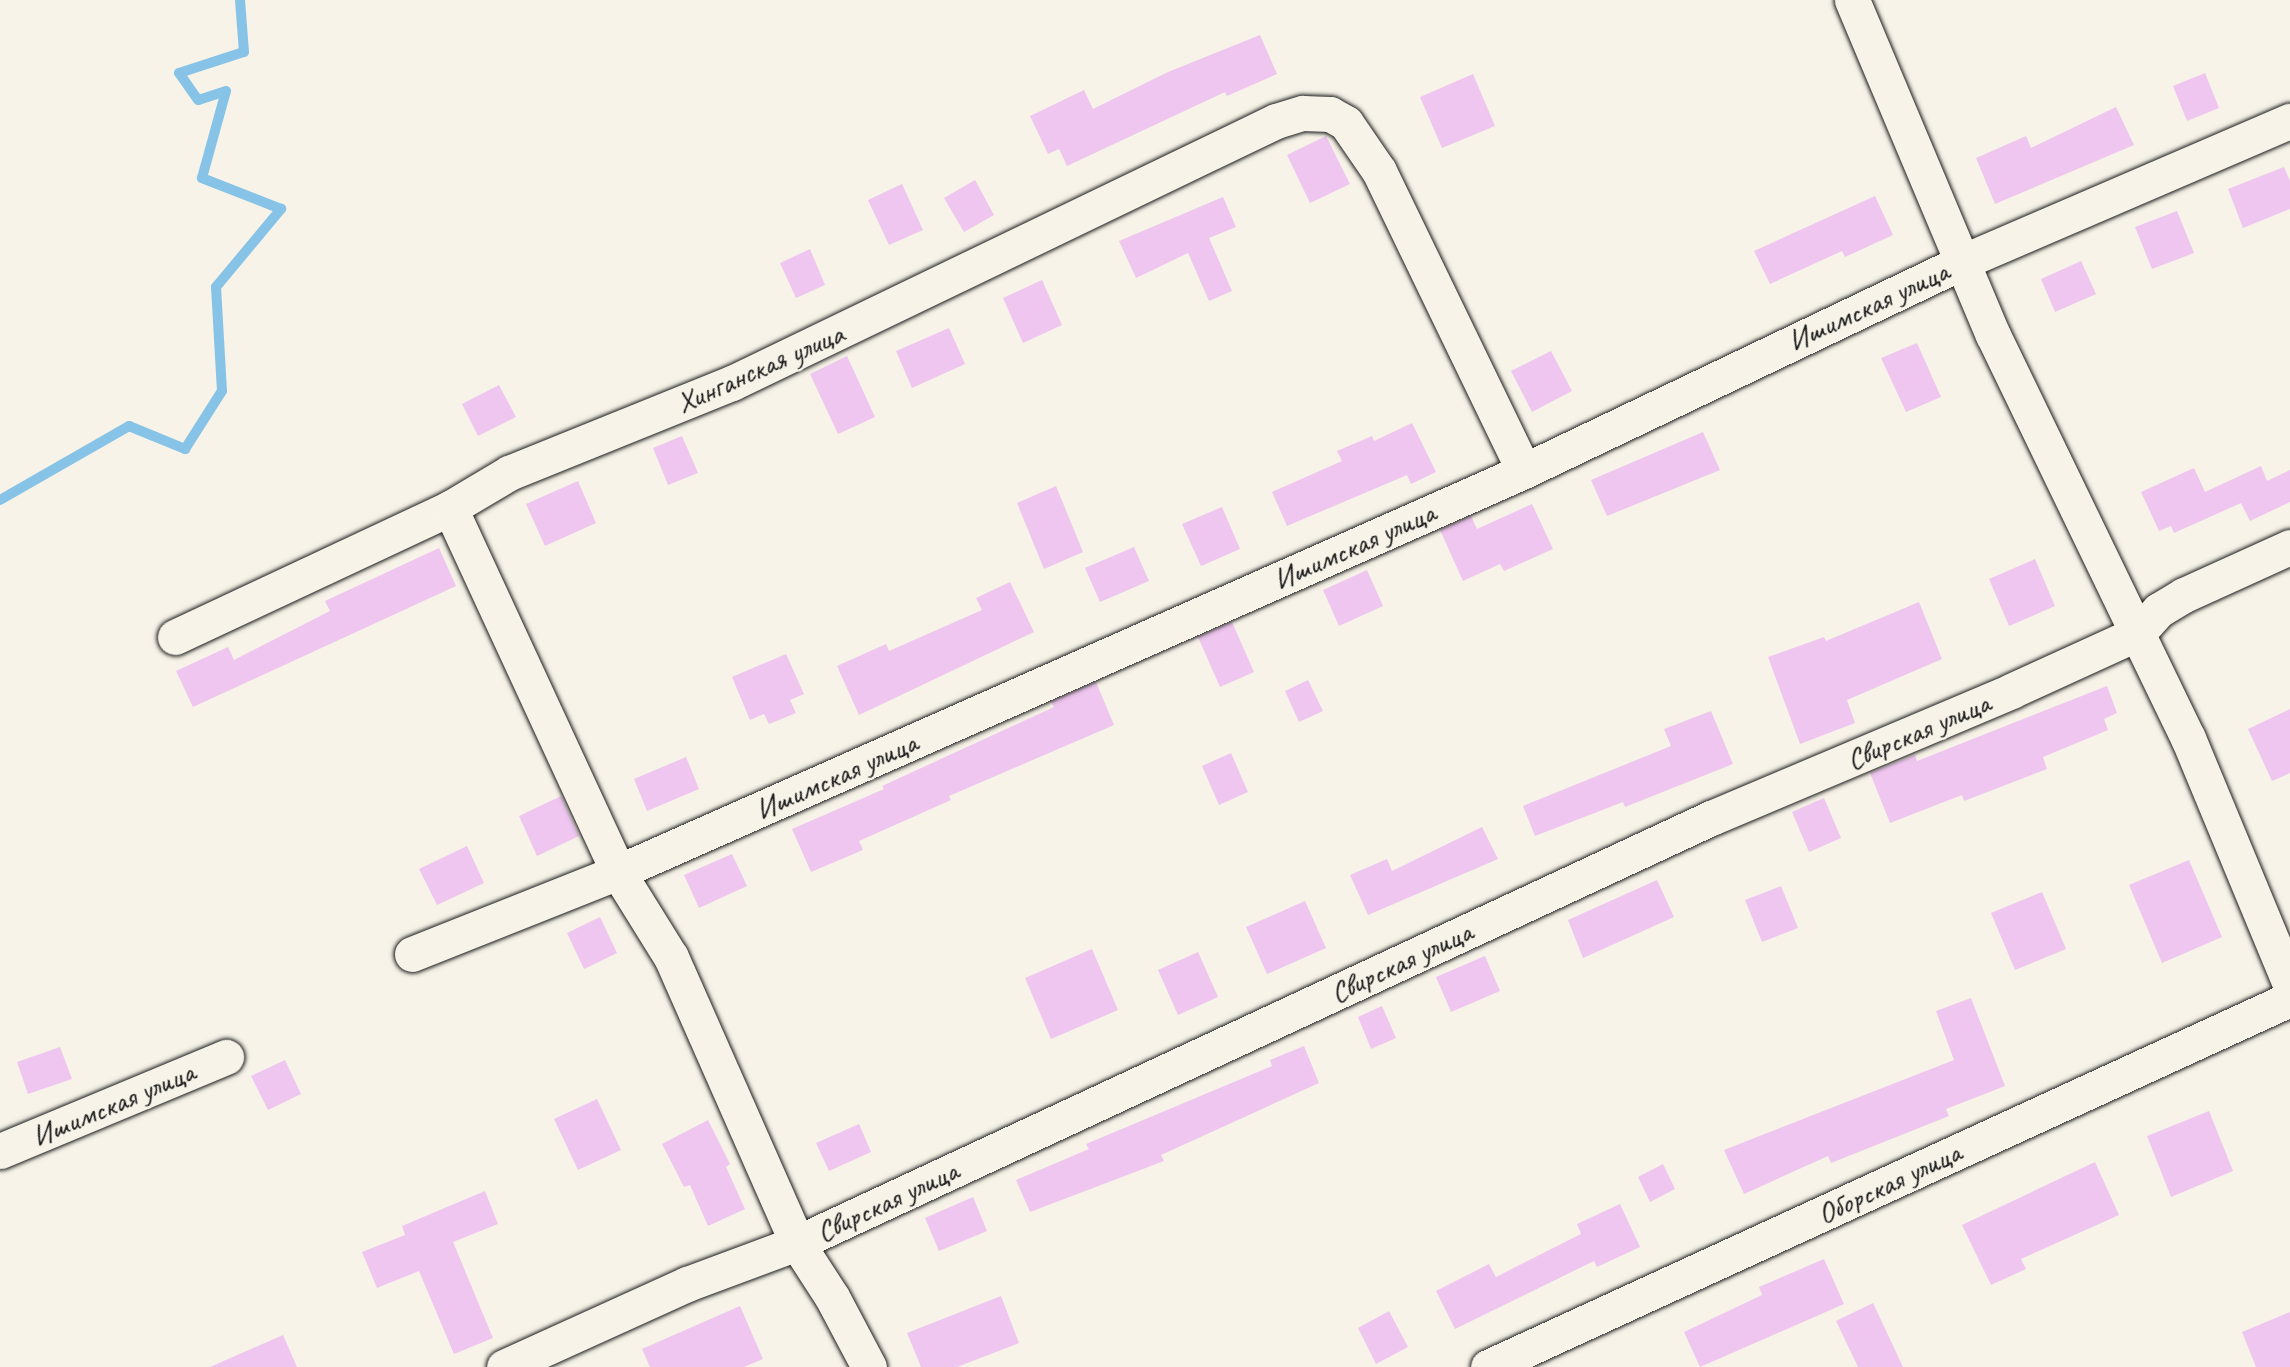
<!DOCTYPE html>
<meta charset="utf-8">
<style>
body{margin:0}
#map{position:relative;width:2290px;height:1367px;overflow:hidden;background:#f7f3e8;font-family:Caveat,sans-serif}
div>[style]{position:absolute}
.stream>*{height:10px;margin:-5px;padding:0 5px;transform-origin:5px;border-radius:5px;background:#87c3e7}
.building>*{inset:0;background:#eec6ef}
.roads{filter:drop-shadow(0 0 2px #1c1c1c) drop-shadow(0 0 2px #1c1c1c)}
.street>*{height:35px;margin:-17.5px;padding:0 17.5px;transform-origin:17.5px;border-radius:17.5px;background:#f7f3e8}
span{translate:-50% -50%;white-space:nowrap;text-align:center;line-height:1.15;-webkit-text-stroke:5px #f7f3e8;paint-order:stroke}
.street-label{font-size:30px;color:#1c1c1c}
</style>
<div id="map">
<div class="stream">
<div style="left:0;top:500px;width:149px;rotate:-29.8deg"></div>
<div style="left:129px;top:426px;width:61px;rotate:22.3deg"></div>
<div style="left:185px;top:449px;width:69px;rotate:-57.5deg"></div>
<div style="left:222px;top:391px;width:104px;rotate:-93.3deg"></div>
<div style="left:216px;top:287px;width:102px;rotate:-50.2deg"></div>
<div style="left:281px;top:209px;width:85px;rotate:-158.6deg"></div>
<div style="left:202px;top:178px;width:90px;rotate:-74.6deg"></div>
<div style="left:226px;top:91px;width:29px;rotate:162deg"></div>
<div style="left:198px;top:100px;width:33px;rotate:-125deg"></div>
<div style="left:179px;top:73px;width:68px;rotate:-17.9deg"></div>
<div style="left:244px;top:52px;width:52px;rotate:-94.4deg"></div>
</div>
<div class="building">
<div style="clip-path:polygon(1260px 35px,1277px 74px,1227px 96px,1225px 92px,1067px 166px,1059px 149px,1048px 154px,1030px 116px,1084px 90px,1093px 109px,1168px 72px)"></div>
<div style="clip-path:polygon(2205px 73px,2219px 108px,2187px 121px,2173px 86px)"></div>
<div style="clip-path:polygon(1473px 74px,1495px 126px,1442px 148px,1420px 97px)"></div>
<div style="clip-path:polygon(2116px 107px,2134px 145px,1995px 204px,1976px 158px,2026px 136px,2031px 148px)"></div>
<div style="clip-path:polygon(1326px 136px,1350px 184px,1310px 203px,1287px 155px)"></div>
<div style="clip-path:polygon(2284px 167px,2290px 181px,2290px 209px,2243px 228px,2228px 189px)"></div>
<div style="clip-path:polygon(975px 180px,994px 215px,964px 232px,944px 198px)"></div>
<div style="clip-path:polygon(902px 184px,923px 230px,889px 245px,868px 200px)"></div>
<div style="clip-path:polygon(1875px 196px,1893px 235px,1845px 257px,1842px 251px,1770px 284px,1754px 251px)"></div>
<div style="clip-path:polygon(1223px 197px,1236px 227px,1209px 238px,1232px 291px,1209px 301px,1188px 253px,1136px 278px,1119px 241px)"></div>
<div style="clip-path:polygon(2177px 211px,2194px 253px,2152px 269px,2135px 227px)"></div>
<div style="clip-path:polygon(810px 249px,825px 285px,796px 298px,780px 263px)"></div>
<div style="clip-path:polygon(2081px 261px,2096px 294px,2055px 312px,2041px 279px)"></div>
<div style="clip-path:polygon(1042px 280px,1062px 325px,1023px 343px,1003px 298px)"></div>
<div style="clip-path:polygon(949px 328px,965px 364px,912px 388px,896px 351px)"></div>
<div style="clip-path:polygon(1917px 343px,1941px 397px,1906px 412px,1881px 358px)"></div>
<div style="clip-path:polygon(1551px 351px,1572px 391px,1532px 412px,1511px 371px)"></div>
<div style="clip-path:polygon(847px 356px,875px 417px,838px 434px,810px 374px)"></div>
<div style="clip-path:polygon(499px 385px,516px 417px,478px 436px,462px 404px)"></div>
<div style="clip-path:polygon(1412px 423px,1436px 472px,1411px 484px,1407px 475px,1287px 526px,1272px 492px,1342px 461px,1337px 451px,1372px 436px,1374px 441px)"></div>
<div style="clip-path:polygon(1703px 432px,1720px 470px,1607px 516px,1591px 480px)"></div>
<div style="clip-path:polygon(682px 436px,698px 473px,668px 485px,653px 448px)"></div>
<div style="clip-path:polygon(2261px 466px,2267px 481px,2290px 470px,2290px 502px,2250px 521px,2241px 503px,2174px 533px,2171px 526px,2159px 531px,2141px 492px,2194px 468px,2205px 492px)"></div>
<div style="clip-path:polygon(578px 481px,596px 523px,545px 546px,526px 504px)"></div>
<div style="clip-path:polygon(1056px 486px,1083px 552px,1044px 569px,1017px 503px)"></div>
<div style="clip-path:polygon(1532px 504px,1553px 549px,1504px 571px,1500px 564px,1463px 581px,1440px 530px,1471px 516px,1477px 529px)"></div>
<div style="clip-path:polygon(1222px 507px,1240px 549px,1201px 566px,1182px 524px)"></div>
<div style="clip-path:polygon(1134px 547px,1149px 581px,1100px 602px,1085px 568px)"></div>
<div style="clip-path:polygon(439px 548px,456px 586px,193px 707px,176px 671px,228px 647px,234px 660px,330px 611px,325px 601px)"></div>
<div style="clip-path:polygon(2035px 559px,2055px 606px,2009px 626px,1989px 579px)"></div>
<div style="clip-path:polygon(1367px 570px,1383px 606px,1339px 626px,1323px 590px)"></div>
<div style="clip-path:polygon(1010px 582px,1034px 632px,859px 715px,837px 666px,886px 644px,889px 651px,982px 610px,976px 598px)"></div>
<div style="clip-path:polygon(1919px 602px,1942px 659px,1847px 700px,1855px 723px,1800px 744px,1768px 657px,1824px 637px,1826px 641px)"></div>
<div style="clip-path:polygon(1232px 622px,1254px 672px,1220px 687px,1198px 637px)"></div>
<div style="clip-path:polygon(786px 654px,804px 694px,790px 700px,796px 713px,769px 724px,764px 714px,750px 720px,732px 677px)"></div>
<div style="clip-path:polygon(1308px 680px,1323px 711px,1299px 722px,1285px 691px)"></div>
<div style="clip-path:polygon(1096px 682px,1114px 725px,949px 796px,951px 800px,859px 841px,863px 850px,811px 872px,792px 829px,884px 789px,882px 786px,1054px 707px,1051px 702px)"></div>
<div style="clip-path:polygon(2107px 686px,2117px 713px,2104px 719px,2108px 730px,2043px 757px,2047px 769px,1964px 801px,1962px 795px,1890px 823px,1870px 773px,1915px 755px,1917px 761px)"></div>
<div style="clip-path:polygon(2290px 709px,2290px 773px,2272px 781px,2248px 729px)"></div>
<div style="clip-path:polygon(1711px 711px,1733px 764px,1625px 807px,1623px 802px,1535px 836px,1523px 806px,1671px 746px,1664px 729px)"></div>
<div style="clip-path:polygon(1231px 753px,1248px 792px,1219px 805px,1202px 766px)"></div>
<div style="clip-path:polygon(686px 757px,699px 789px,647px 811px,634px 779px)"></div>
<div style="clip-path:polygon(561px 796px,579px 836px,537px 856px,519px 816px)"></div>
<div style="clip-path:polygon(1824px 798px,1841px 838px,1809px 852px,1792px 812px)"></div>
<div style="clip-path:polygon(1482px 827px,1498px 859px,1368px 915px,1350px 875px,1387px 859px,1392px 871px)"></div>
<div style="clip-path:polygon(467px 846px,484px 883px,437px 905px,419px 869px)"></div>
<div style="clip-path:polygon(732px 854px,747px 886px,699px 908px,684px 875px)"></div>
<div style="clip-path:polygon(2189px 860px,2222px 937px,2162px 963px,2129px 885px)"></div>
<div style="clip-path:polygon(1657px 880px,1674px 917px,1583px 958px,1568px 920px)"></div>
<div style="clip-path:polygon(1781px 886px,1798px 928px,1762px 942px,1745px 900px)"></div>
<div style="clip-path:polygon(2042px 892px,2066px 949px,2015px 970px,1991px 913px)"></div>
<div style="clip-path:polygon(1305px 901px,1326px 948px,1267px 974px,1246px 927px)"></div>
<div style="clip-path:polygon(600px 917px,617px 953px,584px 969px,567px 933px)"></div>
<div style="clip-path:polygon(1092px 949px,1118px 1010px,1051px 1039px,1025px 978px)"></div>
<div style="clip-path:polygon(1198px 952px,1218px 997px,1178px 1015px,1158px 970px)"></div>
<div style="clip-path:polygon(1485px 956px,1500px 991px,1451px 1012px,1436px 977px)"></div>
<div style="clip-path:polygon(1971px 998px,2005px 1086px,1946px 1109px,1949px 1116px,1831px 1163px,1828px 1156px,1744px 1194px,1724px 1150px,1954px 1060px,1936px 1011px)"></div>
<div style="clip-path:polygon(1382px 1006px,1396px 1038px,1371px 1049px,1358px 1017px)"></div>
<div style="clip-path:polygon(1304px 1046px,1319px 1083px,1161px 1155px,1164px 1161px,1030px 1212px,1016px 1180px,1089px 1149px,1086px 1144px,1272px 1066px,1270px 1060px)"></div>
<div style="clip-path:polygon(60px 1047px,72px 1079px,28px 1094px,17px 1062px)"></div>
<div style="clip-path:polygon(285px 1060px,301px 1094px,268px 1110px,251px 1076px)"></div>
<div style="clip-path:polygon(597px 1099px,621px 1150px,578px 1170px,554px 1119px)"></div>
<div style="clip-path:polygon(2209px 1111px,2233px 1171px,2171px 1197px,2147px 1136px)"></div>
<div style="clip-path:polygon(708px 1120px,730px 1164px,726px 1167px,745px 1209px,708px 1226px,690px 1185px,684px 1187px,662px 1144px)"></div>
<div style="clip-path:polygon(859px 1124px,871px 1152px,829px 1171px,816px 1143px)"></div>
<div style="clip-path:polygon(2095px 1162px,2119px 1215px,2021px 1259px,2026px 1269px,1991px 1285px,1962px 1225px)"></div>
<div style="clip-path:polygon(1663px 1164px,1675px 1189px,1650px 1202px,1638px 1177px)"></div>
<div style="clip-path:polygon(485px 1191px,498px 1224px,453px 1242px,493px 1338px,454px 1354px,419px 1271px,377px 1288px,362px 1252px,405px 1235px,402px 1226px)"></div>
<div style="clip-path:polygon(973px 1197px,987px 1231px,939px 1251px,925px 1218px)"></div>
<div style="clip-path:polygon(1620px 1204px,1640px 1247px,1597px 1267px,1594px 1261px,1455px 1329px,1436px 1291px,1489px 1264px,1496px 1277px,1581px 1234px,1577px 1224px)"></div>
<div style="clip-path:polygon(1824px 1259px,1844px 1304px,1700px 1367px,1684px 1332px,1762px 1295px,1759px 1287px)"></div>
<div style="clip-path:polygon(1001px 1296px,1019px 1343px,957px 1367px,921px 1367px,907px 1333px)"></div>
<div style="clip-path:polygon(1873px 1303px,1903px 1367px,1858px 1367px,1836px 1321px)"></div>
<div style="clip-path:polygon(740px 1306px,763px 1359px,744px 1367px,650px 1367px,642px 1349px)"></div>
<div style="clip-path:polygon(1389px 1311px,1408px 1347px,1376px 1364px,1358px 1328px)"></div>
<div style="clip-path:polygon(2290px 1312px,2290px 1367px,2256px 1367px,2242px 1332px)"></div>
<div style="clip-path:polygon(283px 1335px,297px 1367px,210px 1367px)"></div>
</div>
<div class="roads">
<div class="street">
<div style="left:1852px;top:0;width:363px;rotate:67.2deg"></div>
<div style="left:1993px;top:335px;width:448px;rotate:64.2deg"></div>
<div style="left:2188px;top:738px;width:266px;rotate:67.5deg"></div>
<div style="left:450px;top:508px;width:401px;rotate:65.2deg"></div>
<div style="left:618px;top:872px;width:100px;rotate:58.1deg"></div>
<div style="left:671px;top:957px;width:313px;rotate:66.2deg"></div>
<div style="left:797px;top:1243px;width:64px;rotate:57.1deg"></div>
<div style="left:832px;top:1297px;width:79px;rotate:62.1deg"></div>
<div style="left:175px;top:637px;width:304px;rotate:-25.1deg"></div>
<div style="left:450px;top:508px;width:69px;rotate:-30.7deg"></div>
<div style="left:509px;top:473px;width:240px;rotate:-22deg"></div>
<div style="left:732px;top:383px;width:604px;rotate:-25.72deg"></div>
<div style="left:1276px;top:121px;width:28px;rotate:-17deg"></div>
<div style="left:1303px;top:113px;width:27px;rotate:2deg"></div>
<div style="left:1330px;top:114px;width:18px;rotate:29deg"></div>
<div style="left:1346px;top:123px;width:58px;rotate:55.5deg"></div>
<div style="left:1379px;top:171px;width:333px;rotate:64.2deg"></div>
<div style="left:412px;top:954px;width:222px;rotate:-21.7deg"></div>
<div style="left:618px;top:872px;width:991px;rotate:-23.87deg"></div>
<div style="left:1524px;top:471px;width:485px;rotate:-25.5deg"></div>
<div style="left:1962px;top:262px;width:357px;rotate:-23.3deg"></div>
<div style="left:0;top:1151px;width:245px;rotate:-22.6deg"></div>
<div style="left:504px;top:1367px;width:201px;rotate:-24.4deg"></div>
<div style="left:687px;top:1284px;width:117px;rotate:-20.4deg"></div>
<div style="left:797px;top:1243px;width:1008px;rotate:-24.94deg"></div>
<div style="left:1711px;top:818px;width:326px;rotate:-22.9deg"></div>
<div style="left:2011px;top:691px;width:140px;rotate:-24.5deg"></div>
<div style="left:2138px;top:633px;width:31px;rotate:-48deg"></div>
<div style="left:2159px;top:610px;width:29px;rotate:-31deg"></div>
<div style="left:2184px;top:595px;width:116px;rotate:-24.4deg"></div>
<div style="left:1488px;top:1367px;width:882px;rotate:-24.65deg"></div>
</div>
</div>
<div class="street-label">
<span style="left:1868px;top:306px;rotate:-25deg">Ишимская улица</span>
<span style="left:760px;top:368px;rotate:-24deg">Хинганская улица</span>
<span style="left:1354px;top:546px;rotate:-24deg">Ишимская улица</span>
<span style="left:1918px;top:731px;rotate:-23deg">Свирская улица</span>
<span style="left:836px;top:776px;rotate:-24deg">Ишимская улица</span>
<span style="left:1401px;top:962px;rotate:-25deg">Свирская улица</span>
<span style="left:113px;top:1104px;rotate:-23deg">Ишимская улица</span>
<span style="left:1889px;top:1183px;rotate:-25deg">Оборская улица</span>
<span style="left:887px;top:1201px;rotate:-25deg">Свирская улица</span>
</div>
</div>
